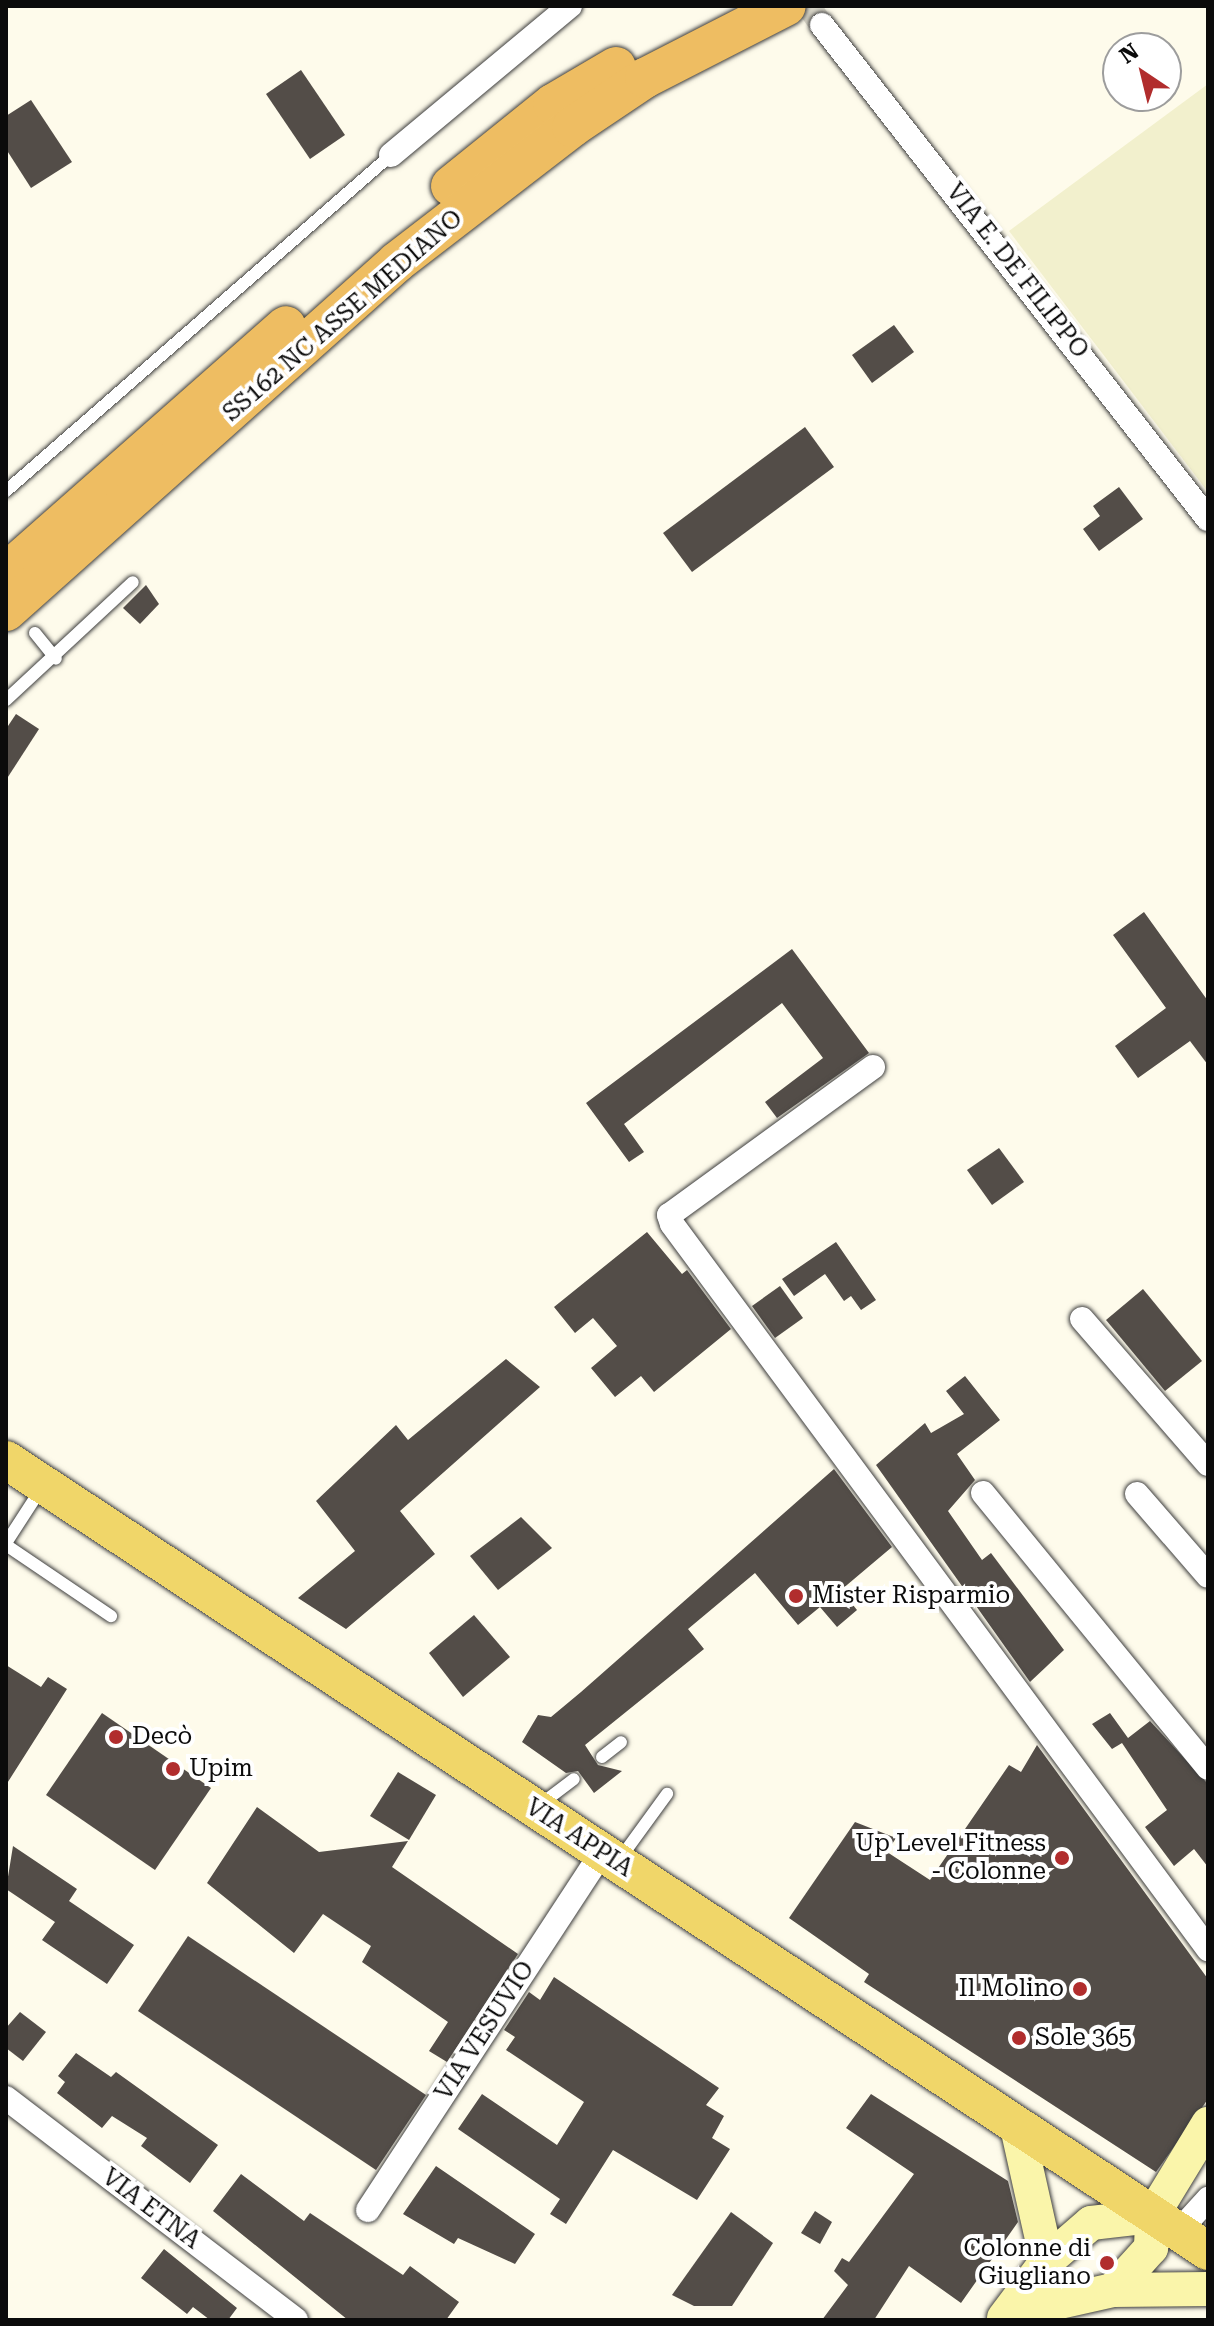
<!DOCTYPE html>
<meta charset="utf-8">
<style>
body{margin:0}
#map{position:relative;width:1214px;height:2326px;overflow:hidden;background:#fefbeb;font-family:"Roboto Serif",serif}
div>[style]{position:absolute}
.farmland>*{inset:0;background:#f2f0cd}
.building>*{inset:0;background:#534d48}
.minor-tunnel>*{height:24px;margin-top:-12px;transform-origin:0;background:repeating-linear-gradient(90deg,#dad7c9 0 24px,transparent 0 36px)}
.roads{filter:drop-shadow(0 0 2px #3e3e3e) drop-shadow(0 0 2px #3e3e3e)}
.service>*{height:12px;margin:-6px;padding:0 6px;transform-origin:6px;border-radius:6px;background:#fff}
.minor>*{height:24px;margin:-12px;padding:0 12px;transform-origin:12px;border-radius:12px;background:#fff}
.secondary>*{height:34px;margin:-17px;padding:0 17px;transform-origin:17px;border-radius:17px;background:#faf5aa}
.primary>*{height:38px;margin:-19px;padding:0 19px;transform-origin:19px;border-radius:19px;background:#f0d669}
.trunk>*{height:40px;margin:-20px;padding:0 20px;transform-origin:20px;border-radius:20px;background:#eebd62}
.dots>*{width:22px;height:22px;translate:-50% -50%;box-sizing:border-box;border:4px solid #fff;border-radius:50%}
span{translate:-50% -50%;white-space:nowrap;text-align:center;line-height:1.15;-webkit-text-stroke:8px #fff;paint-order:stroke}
.street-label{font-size:24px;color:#0b0b0b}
.poi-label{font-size:24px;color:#0b0b0b}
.left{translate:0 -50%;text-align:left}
.right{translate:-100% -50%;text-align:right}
.frame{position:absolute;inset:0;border:8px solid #0b0b0b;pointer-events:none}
.north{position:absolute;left:1102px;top:32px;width:80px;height:80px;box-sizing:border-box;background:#fff;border:2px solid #9d9d9d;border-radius:50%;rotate:325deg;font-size:22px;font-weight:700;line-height:32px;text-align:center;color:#0b0b0b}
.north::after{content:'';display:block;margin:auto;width:28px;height:36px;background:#b12d2d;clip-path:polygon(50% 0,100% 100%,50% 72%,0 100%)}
</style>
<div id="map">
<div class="farmland">
<div style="clip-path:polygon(1208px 84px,1208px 492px,1009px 231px)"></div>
</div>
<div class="building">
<div style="clip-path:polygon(301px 70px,345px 135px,310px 159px,266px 94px)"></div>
<div style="clip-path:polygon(31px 100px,72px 162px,31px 188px,6px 149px,6px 116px)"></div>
<div style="clip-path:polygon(894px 325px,914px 352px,872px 383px,852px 355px)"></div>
<div style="clip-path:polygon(805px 427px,834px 467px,692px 572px,663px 533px)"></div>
<div style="clip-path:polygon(1119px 487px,1143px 519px,1099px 551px,1083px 529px,1100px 516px,1093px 506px)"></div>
<div style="clip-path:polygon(146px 585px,159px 604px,140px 624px,123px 608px)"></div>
<div style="clip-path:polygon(16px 714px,39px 729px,6px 780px,6px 729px)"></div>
<div style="clip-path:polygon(1144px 912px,1208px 1001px,1208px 1065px,1190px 1041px,1138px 1078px,1115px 1046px,1166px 1008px,1113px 935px)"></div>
<div style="clip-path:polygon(792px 949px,869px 1053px,777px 1118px,765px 1102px,823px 1058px,782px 1003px,624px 1124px,644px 1152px,629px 1162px,586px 1103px)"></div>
<div style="clip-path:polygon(999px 1148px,1024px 1182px,992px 1205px,967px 1170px)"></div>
<div style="clip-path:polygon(647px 1232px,682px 1274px,687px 1270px,731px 1329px,654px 1392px,641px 1376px,615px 1397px,591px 1368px,617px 1346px,593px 1318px,575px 1333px,554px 1307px)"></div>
<div style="clip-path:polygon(836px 1242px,876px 1300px,861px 1310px,851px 1296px,844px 1301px,825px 1274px,794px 1296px,782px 1279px)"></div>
<div style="clip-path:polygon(780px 1286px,803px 1318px,775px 1338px,752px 1306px)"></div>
<div style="clip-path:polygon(1143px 1289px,1202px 1361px,1165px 1391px,1106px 1320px)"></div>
<div style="clip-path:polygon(506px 1359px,540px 1387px,400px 1511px,435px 1554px,346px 1629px,298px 1598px,355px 1551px,316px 1501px,396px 1425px,408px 1440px)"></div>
<div style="clip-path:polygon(965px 1376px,1000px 1420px,957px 1454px,975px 1480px,948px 1511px,982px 1560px,991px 1553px,1064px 1650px,1030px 1682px,876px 1465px,925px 1423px,931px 1433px,964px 1414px,946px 1391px)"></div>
<div style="clip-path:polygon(834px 1469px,892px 1547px,841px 1590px,857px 1610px,837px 1627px,820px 1607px,798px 1625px,755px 1573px,688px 1629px,704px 1649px,585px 1745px,598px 1765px,622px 1771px,594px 1793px,578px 1771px,566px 1773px,522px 1742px,538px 1715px,551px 1717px,581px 1692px)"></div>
<div style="clip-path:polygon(521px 1517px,552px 1548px,498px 1590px,470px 1556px)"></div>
<div style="clip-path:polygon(474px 1615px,510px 1657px,463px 1697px,429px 1653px)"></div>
<div style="clip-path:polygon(6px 1665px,41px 1687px,48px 1677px,67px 1689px,6px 1785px)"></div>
<div style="clip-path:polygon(102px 1713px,211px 1788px,155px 1870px,46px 1795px)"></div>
<div style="clip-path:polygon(1110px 1713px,1128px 1738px,1150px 1721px,1208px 1784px,1208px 1867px,1194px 1849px,1174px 1866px,1145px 1827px,1167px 1810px,1122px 1743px,1112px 1749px,1092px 1724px)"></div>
<div style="clip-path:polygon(1037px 1745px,1208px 1979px,1208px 2099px,1156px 2172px,864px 1982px,869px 1974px,789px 1918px,855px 1822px,896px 1838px,887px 1852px,930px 1880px,1009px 1765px,1021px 1772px)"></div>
<div style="clip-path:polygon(398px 1772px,436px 1795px,409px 1840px,370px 1816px)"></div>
<div style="clip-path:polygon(257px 1807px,319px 1852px,408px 1841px,392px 1867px,518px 1954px,447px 2062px,429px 2051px,448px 2022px,362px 1962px,371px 1946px,323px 1914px,294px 1953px,207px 1883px)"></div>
<div style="clip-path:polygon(13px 1846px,77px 1889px,69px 1901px,134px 1945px,107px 1984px,42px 1940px,55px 1922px,6px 1889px)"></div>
<div style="clip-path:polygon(188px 1936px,426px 2095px,376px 2170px,138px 2011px)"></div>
<div style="clip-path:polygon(554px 1977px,719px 2088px,706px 2105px,724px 2116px,712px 2138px,730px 2149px,697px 2200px,613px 2150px,566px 2224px,550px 2214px,560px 2199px,458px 2129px,482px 2094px,557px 2145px,584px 2102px,506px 2050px,515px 2037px,504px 2030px,529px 1992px,540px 2000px)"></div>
<div style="clip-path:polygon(20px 2012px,46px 2032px,23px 2061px,6px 2048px,6px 2028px)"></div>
<div style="clip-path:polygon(76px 2053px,111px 2077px,116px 2072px,218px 2145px,190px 2183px,141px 2146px,147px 2138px,112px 2116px,102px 2128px,57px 2093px,65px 2082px,58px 2076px)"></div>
<div style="clip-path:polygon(871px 2094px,1008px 2181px,1018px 2222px,961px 2303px,909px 2266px,874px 2320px,822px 2320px,848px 2285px,834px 2271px,842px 2258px,849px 2262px,914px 2174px,846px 2128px)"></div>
<div style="clip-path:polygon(436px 2166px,535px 2234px,515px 2264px,458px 2238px,454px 2244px,403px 2214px)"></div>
<div style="clip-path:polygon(241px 2174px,304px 2221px,310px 2213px,403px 2275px,410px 2266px,459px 2302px,446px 2320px,348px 2320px,213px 2211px)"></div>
<div style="clip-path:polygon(815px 2211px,832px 2222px,820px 2244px,801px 2233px)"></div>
<div style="clip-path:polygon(731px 2212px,773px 2243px,732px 2306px,694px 2306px,672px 2295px)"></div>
<div style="clip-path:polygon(164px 2249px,237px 2308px,228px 2320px,210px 2320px,193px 2307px,187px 2314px,141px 2278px)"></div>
</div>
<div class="minor-tunnel">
<div style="left:808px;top:6px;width:24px;rotate:54deg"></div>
</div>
<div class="roads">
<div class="service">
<div style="left:6px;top:491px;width:511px;rotate:-41.11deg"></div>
<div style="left:35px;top:633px;width:33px;rotate:51deg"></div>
<div style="left:6px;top:700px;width:173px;rotate:-42.9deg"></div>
<div style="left:6px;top:1543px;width:64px;rotate:-57.1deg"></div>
<div style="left:6px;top:1545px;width:127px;rotate:34.1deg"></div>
<div style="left:602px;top:1757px;width:24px;rotate:-38deg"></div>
<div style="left:541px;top:1804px;width:41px;rotate:-37.1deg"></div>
<div style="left:619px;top:1860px;width:82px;rotate:-54deg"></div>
</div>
<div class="minor">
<div style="left:822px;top:25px;width:627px;rotate:52deg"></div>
<div style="left:391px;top:155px;width:233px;rotate:-39.8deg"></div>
<div style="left:873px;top:1067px;width:252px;rotate:144deg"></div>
<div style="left:669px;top:1215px;width:9px;rotate:72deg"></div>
<div style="left:672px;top:1224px;width:902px;rotate:53.52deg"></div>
<div style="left:1082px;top:1319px;width:192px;rotate:49deg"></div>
<div style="left:983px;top:1493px;width:355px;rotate:50.7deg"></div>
<div style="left:1137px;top:1494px;width:108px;rotate:49.1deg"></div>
<div style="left:6px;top:2098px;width:365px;rotate:37.4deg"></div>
<div style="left:368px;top:2210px;width:427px;rotate:-56.8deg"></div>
<div style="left:1178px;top:2232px;width:45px;rotate:-47.7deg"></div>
</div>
<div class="secondary">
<div style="left:1017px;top:2127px;width:137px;rotate:77.4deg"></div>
<div style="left:1152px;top:2216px;width:108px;rotate:-58.7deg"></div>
<div style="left:1113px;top:2290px;width:57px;rotate:-47.9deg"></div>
<div style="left:1151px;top:2248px;width:32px;rotate:-88deg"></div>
<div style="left:1011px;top:2313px;width:105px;rotate:-12.7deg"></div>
<div style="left:1113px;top:2290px;width:95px;rotate:-0.6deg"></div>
<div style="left:1004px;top:2318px;width:71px;rotate:-53deg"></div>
<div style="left:1047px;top:2261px;width:58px;rotate:-40.8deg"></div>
<div style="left:1091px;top:2223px;width:61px;rotate:-6.5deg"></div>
</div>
<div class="primary">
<div style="left:6px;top:1460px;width:1439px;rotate:33.35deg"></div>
</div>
<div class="trunk">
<div style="left:451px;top:186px;width:131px;rotate:-38.8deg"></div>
<div style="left:553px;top:104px;width:73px;rotate:-30.4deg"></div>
<div style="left:6px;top:573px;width:373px;rotate:-41.4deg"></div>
<div style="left:6px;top:611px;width:524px;rotate:-41.75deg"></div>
<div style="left:397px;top:262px;width:221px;rotate:-37.6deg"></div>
<div style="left:572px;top:127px;width:88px;rotate:-33.9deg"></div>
<div style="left:645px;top:78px;width:158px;rotate:-27.1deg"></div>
</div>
</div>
<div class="dots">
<div style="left:796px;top:1596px;background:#b12d2d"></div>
<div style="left:116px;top:1737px;background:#b12d2d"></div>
<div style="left:173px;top:1769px;background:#b12d2d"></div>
<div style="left:1062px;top:1858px;background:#b12d2d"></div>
<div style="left:1080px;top:1989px;background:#b12d2d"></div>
<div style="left:1019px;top:2038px;background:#b12d2d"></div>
<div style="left:1107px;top:2263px;background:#b12d2d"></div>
</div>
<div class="street-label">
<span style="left:1017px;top:271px;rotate:52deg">VIA E. DE FILIPPO</span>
<span style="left:343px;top:316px;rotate:-41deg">SS162 NC ASSE MEDIANO</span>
<span style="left:579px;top:1838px;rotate:33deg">VIA APPIA</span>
<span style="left:485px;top:2031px;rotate:-57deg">VIA VESUVIO</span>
<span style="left:151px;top:2209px;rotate:37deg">VIA ETNA</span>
</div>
<div class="poi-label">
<span class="left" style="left:812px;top:1596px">Mister Risparmio</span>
<span class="left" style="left:132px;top:1737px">Decò</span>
<span class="left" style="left:189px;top:1769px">Upim</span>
<span class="right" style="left:1046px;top:1858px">Up Level Fitness<br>- Colonne</span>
<span class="right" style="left:1064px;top:1989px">Il Molino</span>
<span class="left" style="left:1035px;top:2038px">Sole 365</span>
<span class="right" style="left:1091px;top:2263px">Colonne di<br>Giugliano</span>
</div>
<div class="frame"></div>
<div class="north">N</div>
</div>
